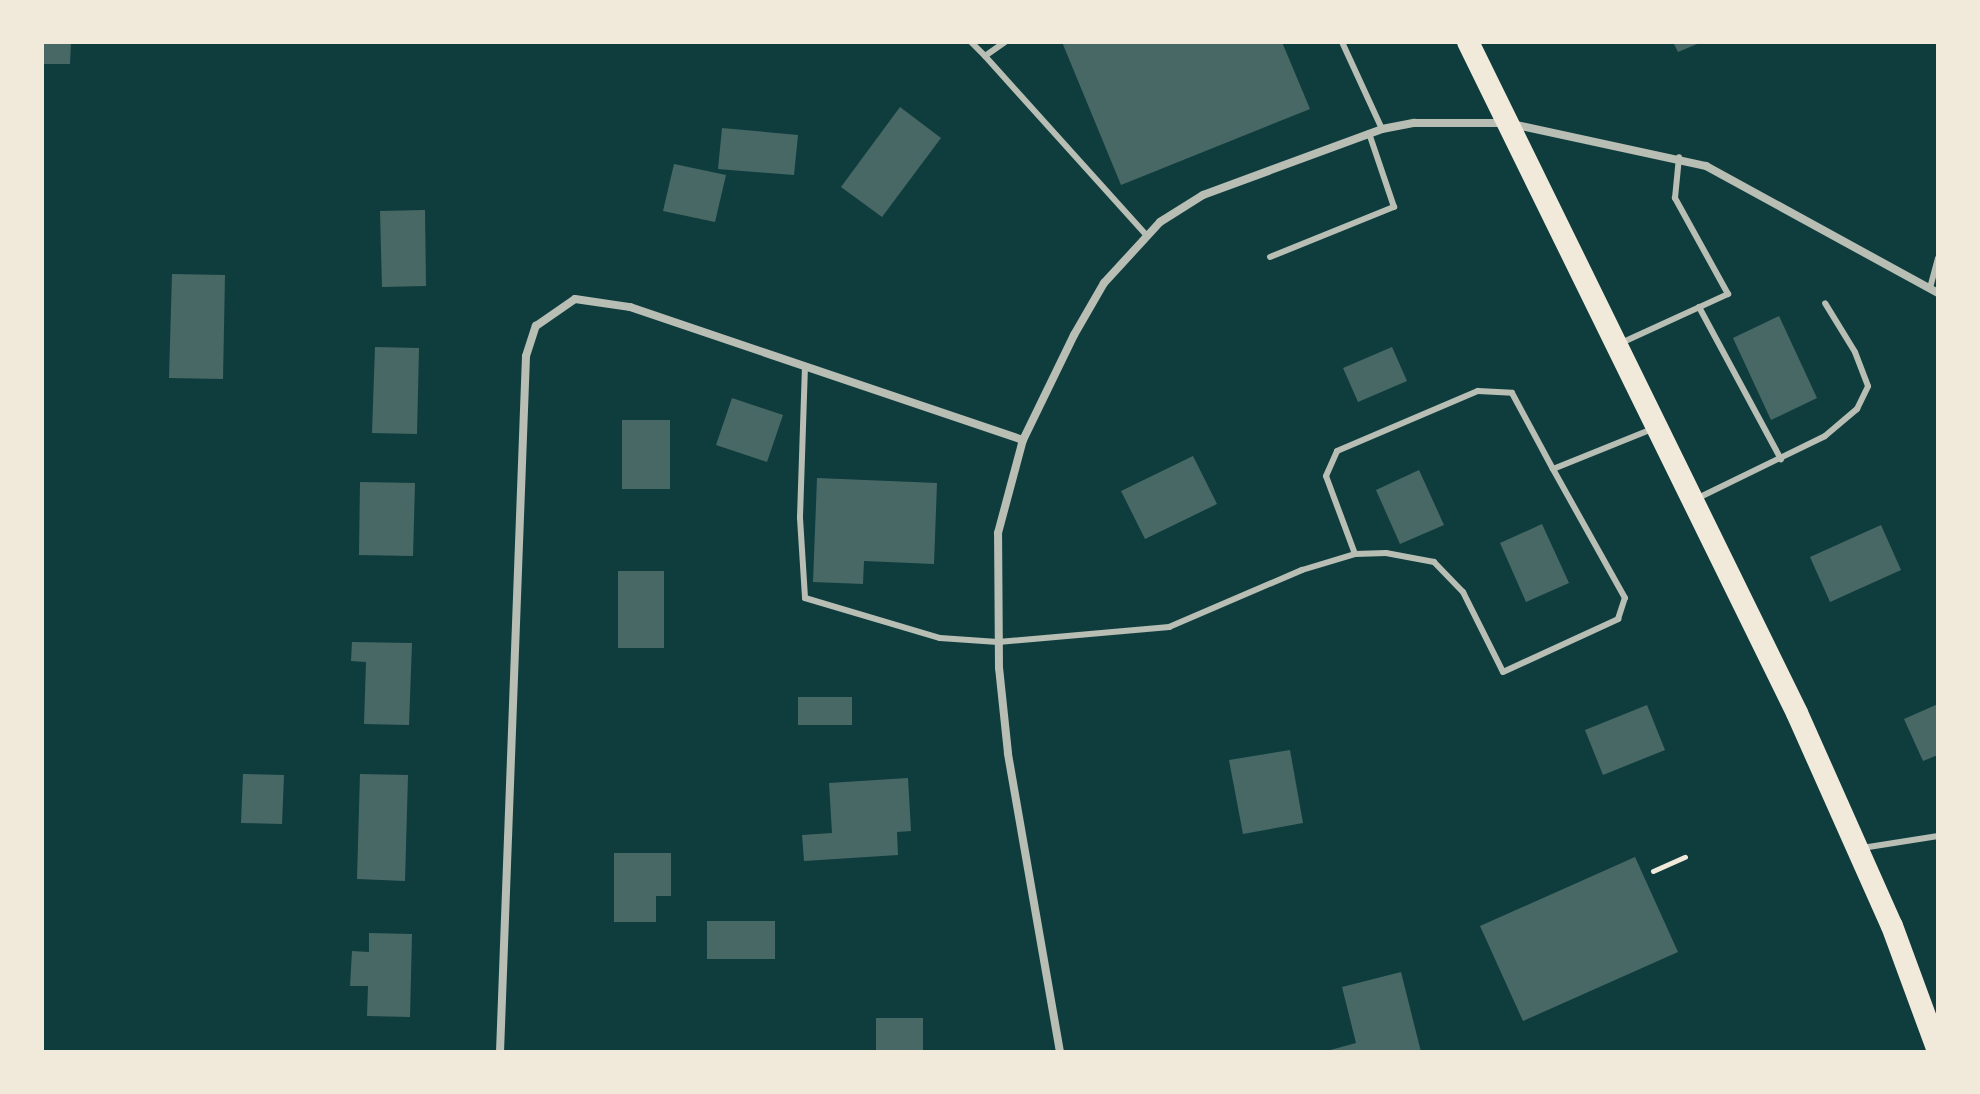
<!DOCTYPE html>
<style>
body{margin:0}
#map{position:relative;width:1980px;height:1094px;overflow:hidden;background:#0f3d3e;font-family:Montserrat,sans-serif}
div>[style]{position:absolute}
.building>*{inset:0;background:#486865}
.path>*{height:5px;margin:-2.5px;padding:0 2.5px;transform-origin:2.5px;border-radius:2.5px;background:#f1e9da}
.service>*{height:6px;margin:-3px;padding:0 3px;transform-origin:3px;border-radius:3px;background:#b8beb3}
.minor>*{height:8px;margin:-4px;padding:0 4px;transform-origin:4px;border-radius:4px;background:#b8beb3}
.trunk>*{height:22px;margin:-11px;padding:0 11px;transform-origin:11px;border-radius:11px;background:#f1e9da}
span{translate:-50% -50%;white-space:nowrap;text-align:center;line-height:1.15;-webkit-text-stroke:7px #f1e9da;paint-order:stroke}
.frame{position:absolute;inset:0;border:44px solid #f1e9da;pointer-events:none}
</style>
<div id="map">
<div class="building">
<div style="clip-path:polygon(42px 42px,71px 42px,70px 64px,42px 64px)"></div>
<div style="clip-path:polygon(1062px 42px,1282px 42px,1310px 109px,1121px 185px)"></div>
<div style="clip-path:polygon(1673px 42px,1702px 42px,1678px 52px)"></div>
<div style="clip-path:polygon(900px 107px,941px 138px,882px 217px,841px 187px)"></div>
<div style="clip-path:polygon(722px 128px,798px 135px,794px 175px,718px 169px)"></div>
<div style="clip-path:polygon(674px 164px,726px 175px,715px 222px,663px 211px)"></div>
<div style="clip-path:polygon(425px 210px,426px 286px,382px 287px,380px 211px)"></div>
<div style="clip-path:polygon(172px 274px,225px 275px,223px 379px,169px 378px)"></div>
<div style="clip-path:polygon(1779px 316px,1817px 398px,1771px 420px,1733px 338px)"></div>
<div style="clip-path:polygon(375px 347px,419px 348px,417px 434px,372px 433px)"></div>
<div style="clip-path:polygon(1392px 347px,1407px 381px,1358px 402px,1343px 368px)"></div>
<div style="clip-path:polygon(732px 398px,783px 415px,767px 462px,716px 445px)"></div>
<div style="clip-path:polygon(622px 420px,670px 420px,670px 489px,622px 489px)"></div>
<div style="clip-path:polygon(1193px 456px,1217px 504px,1145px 539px,1121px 491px)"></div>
<div style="clip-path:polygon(1419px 470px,1444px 525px,1400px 544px,1376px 490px)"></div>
<div style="clip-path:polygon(817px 478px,937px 483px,934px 564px,864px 561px,863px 584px,813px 582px)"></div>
<div style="clip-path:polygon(360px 482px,415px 483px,413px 556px,359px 555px)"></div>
<div style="clip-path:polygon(1542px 524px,1569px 583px,1526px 602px,1500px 543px)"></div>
<div style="clip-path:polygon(1881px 525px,1901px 570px,1830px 602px,1810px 557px)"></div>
<div style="clip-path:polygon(618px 571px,664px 571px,664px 648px,618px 648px)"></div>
<div style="clip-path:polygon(352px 642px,412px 643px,409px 725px,364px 724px,366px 662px,351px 661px)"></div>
<div style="clip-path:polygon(798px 697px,852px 697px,852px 725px,798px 725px)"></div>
<div style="clip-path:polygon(1938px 704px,1938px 755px,1923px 761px,1904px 719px)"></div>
<div style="clip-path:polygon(1647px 705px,1665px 750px,1603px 775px,1585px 730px)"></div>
<div style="clip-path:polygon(1290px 750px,1303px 823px,1243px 834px,1229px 760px)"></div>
<div style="clip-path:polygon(243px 774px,284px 775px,282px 824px,241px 823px)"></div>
<div style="clip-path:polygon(360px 774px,408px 775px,405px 881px,357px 879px)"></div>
<div style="clip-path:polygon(908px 778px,911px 831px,897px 832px,898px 855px,804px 861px,802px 835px,832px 833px,829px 783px)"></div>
<div style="clip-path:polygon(614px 853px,671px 853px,671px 896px,656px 896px,656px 922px,614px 922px)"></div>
<div style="clip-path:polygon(1635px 857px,1678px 952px,1523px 1021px,1480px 926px)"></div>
<div style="clip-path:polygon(707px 921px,775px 921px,775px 959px,707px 959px)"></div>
<div style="clip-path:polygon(369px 933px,412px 934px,410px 1017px,367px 1016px,368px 986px,350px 986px,352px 951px,369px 952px)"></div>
<div style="clip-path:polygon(1401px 972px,1421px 1052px,1323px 1052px,1356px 1043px,1342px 987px)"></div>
<div style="clip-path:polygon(876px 1018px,923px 1018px,923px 1052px,876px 1052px)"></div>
</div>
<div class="path">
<div style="left:1653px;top:871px;width:35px;rotate:-24deg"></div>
</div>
<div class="service">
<div style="left:971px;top:42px;width:20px;rotate:45deg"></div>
<div style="left:1005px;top:42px;width:24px;rotate:145deg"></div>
<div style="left:985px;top:56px;width:241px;rotate:48deg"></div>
<div style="left:1342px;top:42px;width:96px;rotate:65.3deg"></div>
<div style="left:1270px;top:257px;width:134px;rotate:-22deg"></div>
<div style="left:1394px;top:207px;width:78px;rotate:-108.7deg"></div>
<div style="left:1930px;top:288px;width:31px;rotate:-75deg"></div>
<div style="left:1699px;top:307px;width:173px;rotate:61.7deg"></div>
<div style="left:1621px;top:343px;width:118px;rotate:-24.6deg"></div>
<div style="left:1728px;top:294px;width:110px;rotate:-118.9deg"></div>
<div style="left:1675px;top:198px;width:41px;rotate:-84.4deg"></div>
<div style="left:805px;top:366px;width:152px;rotate:91.9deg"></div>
<div style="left:800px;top:518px;width:80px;rotate:86.4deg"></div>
<div style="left:805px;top:598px;width:141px;rotate:16.5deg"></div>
<div style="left:940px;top:638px;width:58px;rotate:3.9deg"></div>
<div style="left:998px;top:642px;width:172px;rotate:-5deg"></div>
<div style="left:1169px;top:627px;width:145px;rotate:-23.2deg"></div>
<div style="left:1302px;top:570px;width:55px;rotate:-16.8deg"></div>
<div style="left:1355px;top:554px;width:31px;rotate:-2deg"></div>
<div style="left:1386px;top:553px;width:49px;rotate:10.6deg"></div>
<div style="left:1434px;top:562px;width:42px;rotate:46deg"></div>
<div style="left:1463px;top:592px;width:89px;rotate:63.4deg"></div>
<div style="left:1503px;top:672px;width:127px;rotate:-24.7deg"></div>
<div style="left:1618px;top:619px;width:22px;rotate:-72deg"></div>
<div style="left:1625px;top:598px;width:148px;rotate:-119.2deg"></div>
<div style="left:1553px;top:469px;width:107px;rotate:-22deg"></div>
<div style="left:1698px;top:498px;width:141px;rotate:-26deg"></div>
<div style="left:1825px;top:436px;width:42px;rotate:-40.2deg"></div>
<div style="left:1857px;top:409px;width:25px;rotate:-64deg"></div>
<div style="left:1868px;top:386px;width:36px;rotate:-111deg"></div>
<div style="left:1855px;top:352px;width:57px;rotate:-121.5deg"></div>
<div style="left:1355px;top:554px;width:83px;rotate:-110.4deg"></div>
<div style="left:1326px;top:476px;width:27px;rotate:-66deg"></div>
<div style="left:1337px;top:451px;width:153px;rotate:-23.1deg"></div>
<div style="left:1478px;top:391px;width:34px;rotate:3deg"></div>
<div style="left:1512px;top:393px;width:86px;rotate:61.7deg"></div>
<div style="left:1862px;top:848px;width:77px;rotate:-9deg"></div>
</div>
<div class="minor">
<div style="left:500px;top:1052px;width:696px;rotate:-87.86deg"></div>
<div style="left:526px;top:356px;width:32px;rotate:-72deg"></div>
<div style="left:536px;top:326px;width:47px;rotate:-34.7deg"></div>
<div style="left:575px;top:299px;width:56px;rotate:8.3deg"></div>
<div style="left:630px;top:307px;width:415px;rotate:18.7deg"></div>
<div style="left:1060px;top:1052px;width:303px;rotate:-99.9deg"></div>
<div style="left:1008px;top:753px;width:85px;rotate:-96deg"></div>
<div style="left:999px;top:668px;width:135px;rotate:-90.4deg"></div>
<div style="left:998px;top:533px;width:96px;rotate:-75deg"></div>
<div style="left:1023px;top:440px;width:117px;rotate:-64.1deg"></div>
<div style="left:1074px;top:335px;width:60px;rotate:-60deg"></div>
<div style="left:1104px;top:283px;width:83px;rotate:-47.4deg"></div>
<div style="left:1160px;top:222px;width:51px;rotate:-32.1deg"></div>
<div style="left:1203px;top:195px;width:191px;rotate:-20.2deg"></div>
<div style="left:1382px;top:129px;width:33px;rotate:-11deg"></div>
<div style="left:1414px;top:123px;width:93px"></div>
<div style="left:1507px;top:123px;width:204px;rotate:12.2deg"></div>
<div style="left:1706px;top:166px;width:264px;rotate:28.7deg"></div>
</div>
<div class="trunk">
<div style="left:1468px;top:42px;width:747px;rotate:63.88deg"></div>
<div style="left:1797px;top:713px;width:233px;rotate:66deg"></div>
<div style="left:1892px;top:926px;width:133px;rotate:69.8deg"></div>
</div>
<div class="frame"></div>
</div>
